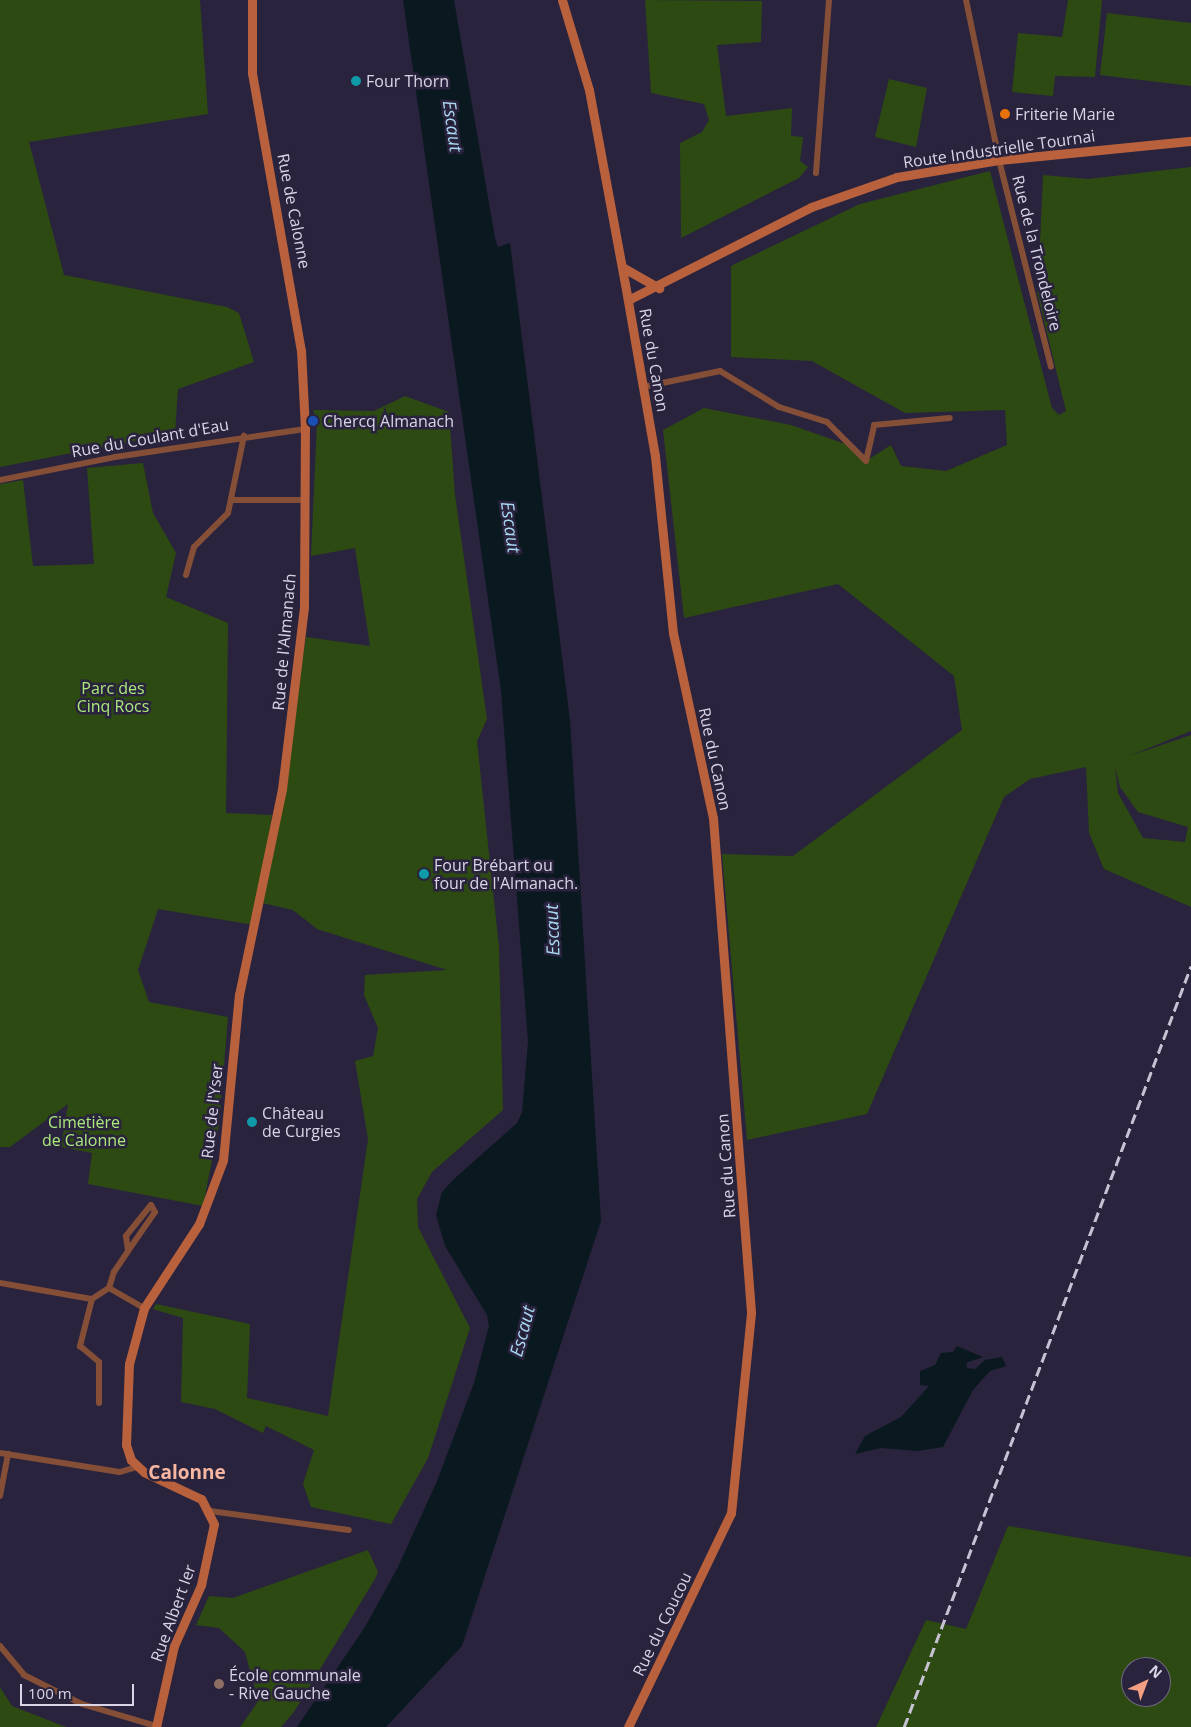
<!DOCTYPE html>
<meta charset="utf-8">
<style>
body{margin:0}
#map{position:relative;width:1191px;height:1727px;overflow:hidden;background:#2a233d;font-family:"Open Sans",sans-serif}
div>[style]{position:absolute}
.green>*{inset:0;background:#2d4a12}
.water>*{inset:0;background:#0a181f}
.street>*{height:6px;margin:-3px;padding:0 3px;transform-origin:3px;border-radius:3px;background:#854e37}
.secondary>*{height:9px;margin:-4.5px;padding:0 4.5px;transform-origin:4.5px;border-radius:4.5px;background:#b8613c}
.rail>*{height:2.5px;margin-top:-1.25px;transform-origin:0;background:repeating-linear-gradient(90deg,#c6c2d4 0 10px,transparent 0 15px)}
.dots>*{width:14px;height:14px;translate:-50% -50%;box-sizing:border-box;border:2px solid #2a233d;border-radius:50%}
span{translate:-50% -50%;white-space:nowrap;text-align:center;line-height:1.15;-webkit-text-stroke:5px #2a233d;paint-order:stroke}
.poi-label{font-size:16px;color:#d9d5e6}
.left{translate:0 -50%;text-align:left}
.street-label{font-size:16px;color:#d9d5e6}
.park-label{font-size:16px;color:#abe87c}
.water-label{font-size:18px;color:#a9d8f2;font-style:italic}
.quarter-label{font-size:19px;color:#f6b6a1;font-weight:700}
.north{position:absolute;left:1121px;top:1657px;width:50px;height:50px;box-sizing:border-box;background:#2a233d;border:1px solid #706a81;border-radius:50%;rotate:43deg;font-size:14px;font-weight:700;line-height:20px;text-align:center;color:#d9d5e6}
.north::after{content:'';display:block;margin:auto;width:18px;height:22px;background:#f39f84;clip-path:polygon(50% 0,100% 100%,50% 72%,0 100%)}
.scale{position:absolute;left:20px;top:1684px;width:114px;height:22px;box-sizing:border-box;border:2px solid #d9d5e6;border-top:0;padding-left:6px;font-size:15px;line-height:18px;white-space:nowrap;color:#d9d5e6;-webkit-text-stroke:4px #2a233d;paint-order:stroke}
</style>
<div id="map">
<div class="green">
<div style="clip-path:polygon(0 0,200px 0,208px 114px,29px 142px,64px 275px,227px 307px,239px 313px,254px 362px,178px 389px,175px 433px,0 467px)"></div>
<div style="clip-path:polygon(645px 0,762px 1px,761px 42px,717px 45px,726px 116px,792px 108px,791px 136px,803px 137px,800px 161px,808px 167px,799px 178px,681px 238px,680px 143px,702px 132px,709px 120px,704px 104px,651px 93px)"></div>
<div style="clip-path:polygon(1068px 0,1102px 0,1095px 77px,1055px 76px,1053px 96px,1012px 92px,1018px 33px,1062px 37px)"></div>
<div style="clip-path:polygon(1107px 13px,1191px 23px,1191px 86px,1100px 75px)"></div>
<div style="clip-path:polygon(889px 79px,927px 88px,916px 147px,875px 137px)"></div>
<div style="clip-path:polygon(evenodd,1191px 167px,1191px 731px,1129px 756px,1191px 735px,1191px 907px,1104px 869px,1089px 833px,1086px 767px,1030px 779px,1004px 797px,867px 1114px,747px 1140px,722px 854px,793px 856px,962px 730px,954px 676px,838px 584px,684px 618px,663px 430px,704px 408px,791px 425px,851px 446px,866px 461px,891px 445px,901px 466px,946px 471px,1007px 445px,1005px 410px,905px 413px,812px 361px,731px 357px,731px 266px,860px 204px,990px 171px,1052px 408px,1059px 415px,1066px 411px,1037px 292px,1045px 289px,1039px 265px,1043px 175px,1088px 179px,1191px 167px,1115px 767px,1120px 787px,1138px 812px,1188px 827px,1185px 842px,1143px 838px,1118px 793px,1115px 767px)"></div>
<div style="clip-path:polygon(405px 396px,449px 412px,455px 495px,487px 719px,477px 741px,499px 947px,503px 1110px,432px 1172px,417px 1199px,418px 1227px,470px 1328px,428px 1458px,391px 1524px,311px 1507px,303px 1484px,314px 1450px,266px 1426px,263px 1433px,215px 1409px,181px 1402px,183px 1318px,153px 1309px,156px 1304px,250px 1324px,247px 1398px,328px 1416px,368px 1139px,355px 1061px,373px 1056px,378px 1028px,364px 995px,365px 975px,447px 970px,317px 929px,293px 910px,262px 903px,306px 637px,370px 646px,355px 548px,311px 556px,317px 421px,313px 410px,374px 411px)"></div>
<div style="clip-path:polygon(143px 463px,153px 513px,176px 553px,166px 597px,228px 623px,226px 813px,272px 815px,254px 925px,158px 909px,138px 970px,149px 1002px,228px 1017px,219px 1125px,203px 1206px,88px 1184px,92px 1153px,61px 1147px,68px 1104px,10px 1147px,0 1147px,0 484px,23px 480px,33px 566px,94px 564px,87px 468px)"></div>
<div style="clip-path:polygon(evenodd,1008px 1526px,1191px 1557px,1191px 1727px,876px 1727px,926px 1620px,966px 1629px,1008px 1526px,1131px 1667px,1161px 1667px,1161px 1697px,1131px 1697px,1131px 1667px)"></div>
<div style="clip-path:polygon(368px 1550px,378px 1572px,375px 1579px,294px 1712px,281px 1727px,240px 1727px,257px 1703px,254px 1685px,245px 1652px,219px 1628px,196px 1625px,209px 1596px,233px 1598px)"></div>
<div style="clip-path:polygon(0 1687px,12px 1706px,66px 1727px,0 1727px)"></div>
</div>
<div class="water">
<div style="clip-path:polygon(403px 0,454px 0,495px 238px,498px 247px,510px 243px,570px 720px,601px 1221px,462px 1646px,386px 1727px,297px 1727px,365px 1627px,398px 1567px,437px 1481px,474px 1383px,489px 1326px,487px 1315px,445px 1246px,436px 1215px,442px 1192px,454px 1179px,517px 1123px,522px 1112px,528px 1042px,501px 691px)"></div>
<div style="clip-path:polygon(957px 1346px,983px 1357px,966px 1363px,967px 1368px,975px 1369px,985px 1360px,1002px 1357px,1006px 1366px,990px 1371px,973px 1390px,943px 1447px,918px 1451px,881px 1448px,855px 1454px,865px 1436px,901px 1417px,929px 1386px,920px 1385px,920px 1371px,935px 1365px,941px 1353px,953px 1352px)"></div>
</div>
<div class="street">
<div style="left:966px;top:0;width:163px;rotate:78.3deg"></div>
<div style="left:999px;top:160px;width:213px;rotate:75.9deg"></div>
<div style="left:816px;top:173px;width:173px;rotate:-85.7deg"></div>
<div style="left:643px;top:387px;width:79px;rotate:-11.7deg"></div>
<div style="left:720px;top:371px;width:69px;rotate:31.4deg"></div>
<div style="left:779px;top:407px;width:50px;rotate:17.4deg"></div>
<div style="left:827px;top:422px;width:55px;rotate:45deg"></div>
<div style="left:866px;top:461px;width:37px;rotate:-77deg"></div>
<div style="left:874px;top:425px;width:76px;rotate:-5.3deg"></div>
<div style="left:0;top:480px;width:117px;rotate:-11.3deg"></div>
<div style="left:115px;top:457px;width:192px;rotate:-8.4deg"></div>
<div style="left:231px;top:500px;width:75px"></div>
<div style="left:186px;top:575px;width:29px;rotate:-74deg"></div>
<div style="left:194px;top:547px;width:48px;rotate:-45deg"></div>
<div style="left:228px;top:513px;width:79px;rotate:-78.3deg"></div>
<div style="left:0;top:1283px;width:93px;rotate:9.9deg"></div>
<div style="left:92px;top:1299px;width:20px;rotate:-33deg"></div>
<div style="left:109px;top:1288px;width:40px;rotate:29.7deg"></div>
<div style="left:109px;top:1288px;width:17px;rotate:-73deg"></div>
<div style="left:114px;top:1272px;width:25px;rotate:-56deg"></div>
<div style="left:128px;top:1251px;width:47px;rotate:-55.3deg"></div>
<div style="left:155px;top:1212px;width:8px;rotate:-120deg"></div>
<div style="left:151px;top:1205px;width:40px;rotate:129deg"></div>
<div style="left:126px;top:1236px;width:15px;rotate:82deg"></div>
<div style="left:92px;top:1299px;width:49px;rotate:104.3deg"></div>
<div style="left:80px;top:1346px;width:25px;rotate:40deg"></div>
<div style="left:99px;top:1362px;width:41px;rotate:90deg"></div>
<div style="left:0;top:1453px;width:121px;rotate:9deg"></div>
<div style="left:120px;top:1472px;width:17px;rotate:-17deg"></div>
<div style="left:0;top:1496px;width:43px;rotate:-79.2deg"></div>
<div style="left:210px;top:1511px;width:140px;rotate:7.8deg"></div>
<div style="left:0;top:1646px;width:38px;rotate:50deg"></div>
<div style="left:24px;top:1675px;width:65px;rotate:26.6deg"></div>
<div style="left:82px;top:1704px;width:77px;rotate:16.6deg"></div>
</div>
<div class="secondary">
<div style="left:562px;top:0;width:94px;rotate:73.3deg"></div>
<div style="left:589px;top:90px;width:197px;rotate:79.5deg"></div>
<div style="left:625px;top:284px;width:175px;rotate:80.1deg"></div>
<div style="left:655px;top:456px;width:178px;rotate:84.2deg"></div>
<div style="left:673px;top:633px;width:189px;rotate:77.8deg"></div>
<div style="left:713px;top:818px;width:496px;rotate:85.6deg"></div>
<div style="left:751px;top:1313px;width:201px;rotate:95.7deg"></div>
<div style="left:731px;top:1513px;width:237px;rotate:115.7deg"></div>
<div style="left:622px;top:267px;width:43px;rotate:29.6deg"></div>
<div style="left:628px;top:300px;width:205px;rotate:-26.9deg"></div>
<div style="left:811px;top:207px;width:91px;rotate:-19.2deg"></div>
<div style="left:897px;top:177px;width:103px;rotate:-9.5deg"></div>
<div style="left:999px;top:160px;width:193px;rotate:-5.7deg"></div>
<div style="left:156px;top:1727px;width:83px;rotate:-77.5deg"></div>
<div style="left:174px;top:1646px;width:67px;rotate:-66.1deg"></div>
<div style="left:201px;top:1585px;width:62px;rotate:-78deg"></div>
<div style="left:214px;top:1524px;width:28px;rotate:-117deg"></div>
<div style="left:201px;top:1499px;width:63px;rotate:-154.7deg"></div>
<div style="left:144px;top:1472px;width:18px;rotate:-137deg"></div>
<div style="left:131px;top:1460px;width:16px;rotate:-108deg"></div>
<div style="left:126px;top:1445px;width:81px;rotate:-87.9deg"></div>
<div style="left:129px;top:1364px;width:58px;rotate:-75deg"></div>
<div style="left:144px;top:1308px;width:100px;rotate:-56.8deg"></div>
<div style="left:199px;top:1224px;width:68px;rotate:-69.4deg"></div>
<div style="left:223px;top:1160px;width:166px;rotate:-84.5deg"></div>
<div style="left:239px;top:995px;width:210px;rotate:-78.2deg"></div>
<div style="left:282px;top:789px;width:183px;rotate:-83.1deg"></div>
<div style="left:304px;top:607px;width:178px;rotate:-89.7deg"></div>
<div style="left:305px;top:429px;width:78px;rotate:-92.9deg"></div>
<div style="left:301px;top:351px;width:282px;rotate:-100deg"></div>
<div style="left:252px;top:73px;width:73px;rotate:-90deg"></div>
</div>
<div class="rail">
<div style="left:904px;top:1727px;width:813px;rotate:-69.34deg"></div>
</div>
<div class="dots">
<div style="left:356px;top:81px;background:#0f9aa8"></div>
<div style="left:1005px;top:114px;background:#e8710a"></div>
<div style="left:313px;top:421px;background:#1a4fb4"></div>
<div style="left:424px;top:874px;background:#0f9aa8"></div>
<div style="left:252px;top:1122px;background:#0f9aa8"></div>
<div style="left:219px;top:1684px;background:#8d6e63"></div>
</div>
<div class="poi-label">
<span class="left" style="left:366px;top:81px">Four Thorn</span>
<span class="left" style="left:1015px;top:114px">Friterie Marie</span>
<span class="left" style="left:323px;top:421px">Chercq Almanach</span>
<span class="left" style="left:434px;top:874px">Four Brébart ou<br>four de l'Almanach.</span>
<span class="left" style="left:262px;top:1122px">Château<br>de Curgies</span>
<span class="left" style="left:229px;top:1684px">École communale<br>- Rive Gauche</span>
</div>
<div class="street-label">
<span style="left:999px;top:149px;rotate:-8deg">Route Industrielle Tournai</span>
<span style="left:294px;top:211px;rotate:79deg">Rue de Calonne</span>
<span style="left:1037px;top:253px;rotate:76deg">Rue de la Trondeloire</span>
<span style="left:654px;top:360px;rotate:80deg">Rue du Canon</span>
<span style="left:150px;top:438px;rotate:-10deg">Rue du Coulant d'Eau</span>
<span style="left:284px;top:642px;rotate:-85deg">Rue de l'Almanach</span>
<span style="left:715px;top:759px;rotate:78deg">Rue du Canon</span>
<span style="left:212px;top:1111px;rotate:-84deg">Rue de l'Yser</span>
<span style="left:726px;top:1166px;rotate:-94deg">Rue du Canon</span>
<span style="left:173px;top:1613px;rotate:-70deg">Rue Albert Ier</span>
<span style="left:662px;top:1624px;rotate:-64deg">Rue du Coucou</span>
</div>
<div class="park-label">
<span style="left:113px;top:697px">Parc des<br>Cinq Rocs</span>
<span style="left:84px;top:1131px">Cimetière<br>de Calonne</span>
</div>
<div class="water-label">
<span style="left:453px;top:126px;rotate:82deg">Escaut</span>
<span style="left:511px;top:527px;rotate:82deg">Escaut</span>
<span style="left:552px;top:930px;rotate:-92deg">Escaut</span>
<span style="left:522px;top:1331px;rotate:-75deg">Escaut</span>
</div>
<div class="quarter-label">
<span style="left:187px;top:1473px">Calonne</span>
</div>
<div class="north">N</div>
<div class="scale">100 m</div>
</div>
